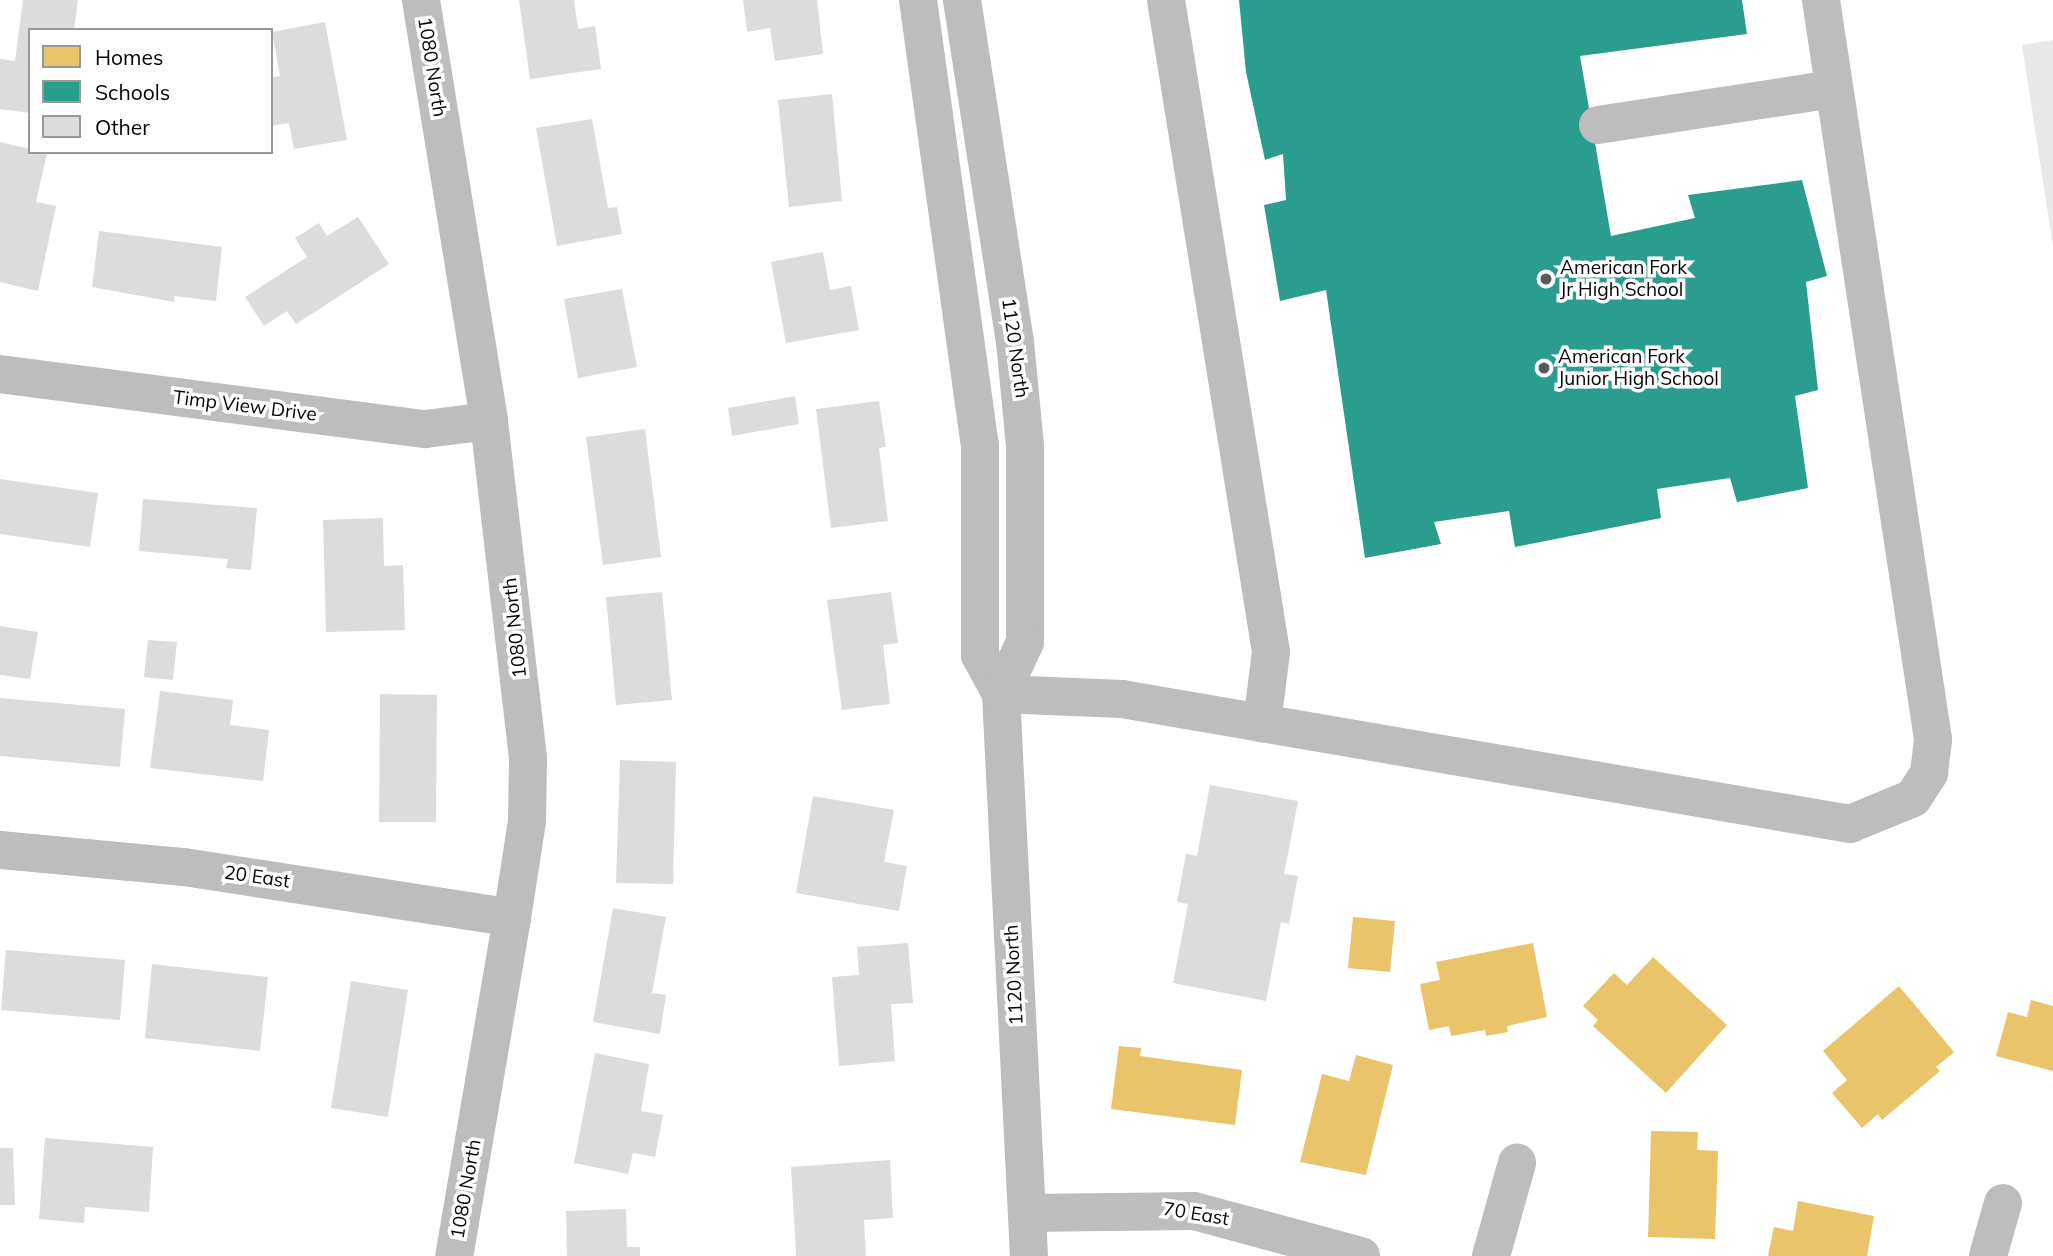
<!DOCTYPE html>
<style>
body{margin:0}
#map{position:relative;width:2053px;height:1256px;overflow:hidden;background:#fff;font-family:Mulish,sans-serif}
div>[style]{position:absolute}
.green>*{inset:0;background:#e8e8e8}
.homes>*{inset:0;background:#e9c46a}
.schools>*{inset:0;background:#2a9d8f}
.building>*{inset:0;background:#dcdcdc}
.minor>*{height:38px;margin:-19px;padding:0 19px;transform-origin:19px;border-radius:19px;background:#bdbdbd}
.dots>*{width:19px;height:19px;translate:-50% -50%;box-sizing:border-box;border:4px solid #fff;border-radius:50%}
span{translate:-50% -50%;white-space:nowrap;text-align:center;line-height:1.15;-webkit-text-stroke:7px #fff;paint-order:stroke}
.street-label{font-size:19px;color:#000}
.poi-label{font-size:19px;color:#000}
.left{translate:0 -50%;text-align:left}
.legend{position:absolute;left:28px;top:28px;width:245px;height:126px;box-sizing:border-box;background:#fff;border:2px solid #999;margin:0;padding:9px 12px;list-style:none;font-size:21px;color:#000}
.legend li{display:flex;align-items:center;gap:14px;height:35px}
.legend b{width:35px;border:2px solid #999}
</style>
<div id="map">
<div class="green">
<div style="clip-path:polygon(2053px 40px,2053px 246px,2022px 45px)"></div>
</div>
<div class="homes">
<div style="clip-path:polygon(1353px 917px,1395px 921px,1390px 972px,1348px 968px)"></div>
<div style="clip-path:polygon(1533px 943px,1547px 1017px,1507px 1026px,1508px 1032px,1486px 1036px,1485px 1030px,1451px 1036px,1449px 1026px,1429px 1030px,1420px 984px,1440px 980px,1436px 962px)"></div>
<div style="clip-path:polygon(1653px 957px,1727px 1025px,1666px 1093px,1593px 1026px,1598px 1020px,1583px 1006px,1614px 973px,1627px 985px)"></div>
<div style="clip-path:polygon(1899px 986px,1954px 1052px,1936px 1067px,1940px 1071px,1882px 1120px,1878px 1114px,1862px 1128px,1832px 1093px,1847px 1080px,1823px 1051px)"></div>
<div style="clip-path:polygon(2031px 1000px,2053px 1006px,2053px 1071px,1996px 1056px,2008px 1012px,2027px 1017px)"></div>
<div style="clip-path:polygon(1119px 1046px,1141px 1048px,1140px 1056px,1242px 1070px,1235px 1125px,1111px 1109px)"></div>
<div style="clip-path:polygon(1356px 1055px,1393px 1065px,1366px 1175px,1300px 1162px,1322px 1074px,1349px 1081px)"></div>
<div style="clip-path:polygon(1651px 1131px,1698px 1132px,1697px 1150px,1718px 1151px,1715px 1239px,1648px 1237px)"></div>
<div style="clip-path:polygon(1798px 1201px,1874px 1216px,1867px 1256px,1768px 1256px,1774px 1227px,1793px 1231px)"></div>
</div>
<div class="schools">
<div style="clip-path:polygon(1239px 0,1742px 0,1747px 34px,1580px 56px,1611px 236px,1695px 218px,1688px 195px,1802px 180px,1827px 276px,1806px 282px,1818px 390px,1795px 396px,1808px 488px,1737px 502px,1730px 478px,1657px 489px,1661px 518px,1515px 547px,1509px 511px,1434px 522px,1441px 544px,1365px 558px,1326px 290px,1280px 301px,1264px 205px,1286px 200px,1283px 154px,1265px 160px,1246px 72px)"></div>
</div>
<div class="building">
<div style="clip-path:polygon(23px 0,78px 0,74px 30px,30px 30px,30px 113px,0 109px,0 59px,15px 61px)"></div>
<div style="clip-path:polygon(519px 0,574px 0,578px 29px,595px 26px,601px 69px,530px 79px)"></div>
<div style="clip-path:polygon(743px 0,817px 0,823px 54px,775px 61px,770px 28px,747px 32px)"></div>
<div style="clip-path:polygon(325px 22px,347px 140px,294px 149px,289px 123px,271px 126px,271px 78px,280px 76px,272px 32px)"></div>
<div style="clip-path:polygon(832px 94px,842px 201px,789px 207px,778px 100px)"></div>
<div style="clip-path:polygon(592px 119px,608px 208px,617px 207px,622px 234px,557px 246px,536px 128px)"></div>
<div style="clip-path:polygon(0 142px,47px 153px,36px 202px,56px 206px,38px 291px,0 282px)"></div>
<div style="clip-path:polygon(358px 217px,389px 264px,296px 324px,287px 311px,264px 326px,245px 297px,307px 257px,295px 238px,319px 223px,327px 236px)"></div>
<div style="clip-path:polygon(99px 231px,222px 247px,216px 301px,174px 296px,174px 302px,92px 287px)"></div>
<div style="clip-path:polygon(823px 252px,830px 290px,851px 286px,859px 330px,786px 343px,771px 262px)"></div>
<div style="clip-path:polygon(622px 289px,637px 367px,578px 378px,564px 299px)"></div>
<div style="clip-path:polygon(795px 396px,799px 424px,732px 436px,728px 408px)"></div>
<div style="clip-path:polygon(879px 401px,886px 447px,879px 448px,888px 521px,831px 528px,816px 409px)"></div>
<div style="clip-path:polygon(645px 429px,661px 557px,603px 565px,586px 437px)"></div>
<div style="clip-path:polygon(0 479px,98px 493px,90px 547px,0 534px)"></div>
<div style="clip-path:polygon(143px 499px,257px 508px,251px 570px,226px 568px,228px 559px,139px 551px)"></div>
<div style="clip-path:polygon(383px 518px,384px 566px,403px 565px,405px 630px,326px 632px,323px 520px)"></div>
<div style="clip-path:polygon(662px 592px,672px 700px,616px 705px,606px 597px)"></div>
<div style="clip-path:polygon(891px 592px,898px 643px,883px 645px,890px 704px,842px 710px,827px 600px)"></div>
<div style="clip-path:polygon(0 626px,38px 632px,30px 679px,0 675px)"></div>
<div style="clip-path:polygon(148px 640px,177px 642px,173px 680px,144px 677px)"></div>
<div style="clip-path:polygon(160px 691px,233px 700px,230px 725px,269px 730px,263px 781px,150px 768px)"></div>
<div style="clip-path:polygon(380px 694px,437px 695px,436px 822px,379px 822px)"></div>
<div style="clip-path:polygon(0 698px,125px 709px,120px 767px,0 756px)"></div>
<div style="clip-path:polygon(620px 760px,676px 762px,673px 884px,616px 883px)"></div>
<div style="clip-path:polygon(1210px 785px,1298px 801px,1284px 874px,1298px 876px,1289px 924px,1281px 922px,1266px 1001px,1173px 983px,1188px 904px,1177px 902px,1186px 854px,1197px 856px)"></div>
<div style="clip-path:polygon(813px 796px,894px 810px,884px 862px,907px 866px,899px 911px,796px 893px)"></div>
<div style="clip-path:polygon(613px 908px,666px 917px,652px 993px,666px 995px,660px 1034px,593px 1022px)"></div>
<div style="clip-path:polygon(908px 943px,913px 1003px,891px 1004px,895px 1061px,839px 1066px,832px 977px,859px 975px,857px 947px)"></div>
<div style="clip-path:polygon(6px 950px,125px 960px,120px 1020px,1px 1010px)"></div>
<div style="clip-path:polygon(152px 964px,268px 977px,260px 1051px,145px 1038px)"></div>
<div style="clip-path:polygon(351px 981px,408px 990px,388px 1117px,331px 1108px)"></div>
<div style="clip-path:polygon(595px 1053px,649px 1064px,641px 1111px,663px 1115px,655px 1157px,633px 1153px,628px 1174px,574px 1163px)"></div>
<div style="clip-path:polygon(45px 1138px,153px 1147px,149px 1212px,85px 1207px,84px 1223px,39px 1219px)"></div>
<div style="clip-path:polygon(0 1148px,13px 1148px,15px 1205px,0 1205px)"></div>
<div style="clip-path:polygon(890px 1160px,893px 1218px,864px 1220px,866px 1256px,796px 1256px,791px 1167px)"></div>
<div style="clip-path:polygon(626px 1209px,627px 1247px,640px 1247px,640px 1256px,567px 1256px,566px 1211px)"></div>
</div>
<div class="minor">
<div style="left:421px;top:0;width:426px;rotate:80.8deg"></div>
<div style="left:489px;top:421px;width:340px;rotate:83.4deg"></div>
<div style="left:528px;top:759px;width:62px;rotate:90.9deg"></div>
<div style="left:527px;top:821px;width:98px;rotate:98.8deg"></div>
<div style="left:512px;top:918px;width:343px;rotate:99.7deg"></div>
<div style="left:918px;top:0;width:448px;rotate:82.1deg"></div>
<div style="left:980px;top:444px;width:211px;rotate:90deg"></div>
<div style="left:980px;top:655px;width:44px;rotate:61.7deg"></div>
<div style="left:1001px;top:694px;width:563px;rotate:87.15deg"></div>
<div style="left:962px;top:0;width:346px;rotate:81.2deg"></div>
<div style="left:1015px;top:342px;width:104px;rotate:84.5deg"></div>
<div style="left:1025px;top:446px;width:196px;rotate:90deg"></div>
<div style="left:1025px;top:642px;width:57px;rotate:114.8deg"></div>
<div style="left:1166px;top:0;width:660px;rotate:80.85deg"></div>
<div style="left:1271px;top:652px;width:72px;rotate:97.2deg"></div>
<div style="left:1598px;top:125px;width:239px;rotate:-8.7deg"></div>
<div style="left:0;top:374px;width:429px;rotate:7.4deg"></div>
<div style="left:425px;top:429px;width:64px;rotate:-7.1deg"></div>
<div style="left:1001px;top:694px;width:121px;rotate:2.4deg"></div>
<div style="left:1122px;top:699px;width:739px;rotate:9.74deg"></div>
<div style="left:1850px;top:824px;width:68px;rotate:-22.4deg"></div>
<div style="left:1913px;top:798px;width:30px;rotate:-57deg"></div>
<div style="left:1929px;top:773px;width:34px;rotate:-83deg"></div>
<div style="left:1933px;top:739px;width:747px;rotate:-98.62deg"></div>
<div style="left:0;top:850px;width:185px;rotate:5.3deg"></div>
<div style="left:184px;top:867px;width:332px;rotate:8.8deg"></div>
<div style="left:1027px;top:1213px;width:167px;rotate:-0.7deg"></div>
<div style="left:1194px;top:1211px;width:173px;rotate:15.1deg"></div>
<div style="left:1491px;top:1256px;width:97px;rotate:-74.4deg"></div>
<div style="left:1988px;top:1256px;width:55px;rotate:-74.2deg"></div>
</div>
<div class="dots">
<div style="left:1546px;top:279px;background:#595959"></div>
<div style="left:1544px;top:368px;background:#595959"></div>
</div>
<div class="street-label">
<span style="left:432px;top:67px;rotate:81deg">1080 North</span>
<span style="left:1015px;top:348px;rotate:82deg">1120 North</span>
<span style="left:245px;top:406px;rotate:7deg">Timp View Drive</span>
<span style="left:515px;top:628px;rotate:-96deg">1080 North</span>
<span style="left:257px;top:877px;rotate:8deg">20 East</span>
<span style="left:1014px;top:975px;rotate:-93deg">1120 North</span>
<span style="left:466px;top:1189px;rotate:-80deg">1080 North</span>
<span style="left:1196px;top:1214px;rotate:9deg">70 East</span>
</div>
<div class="poi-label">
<span class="left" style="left:1560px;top:279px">American Fork<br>Jr High School</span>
<span class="left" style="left:1558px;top:368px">American Fork<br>Junior High School</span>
</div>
<ul class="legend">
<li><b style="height:19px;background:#e9c46a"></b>Homes</li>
<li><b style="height:19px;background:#2a9d8f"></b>Schools</li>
<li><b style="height:19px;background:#dcdcdc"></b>Other</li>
</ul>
</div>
